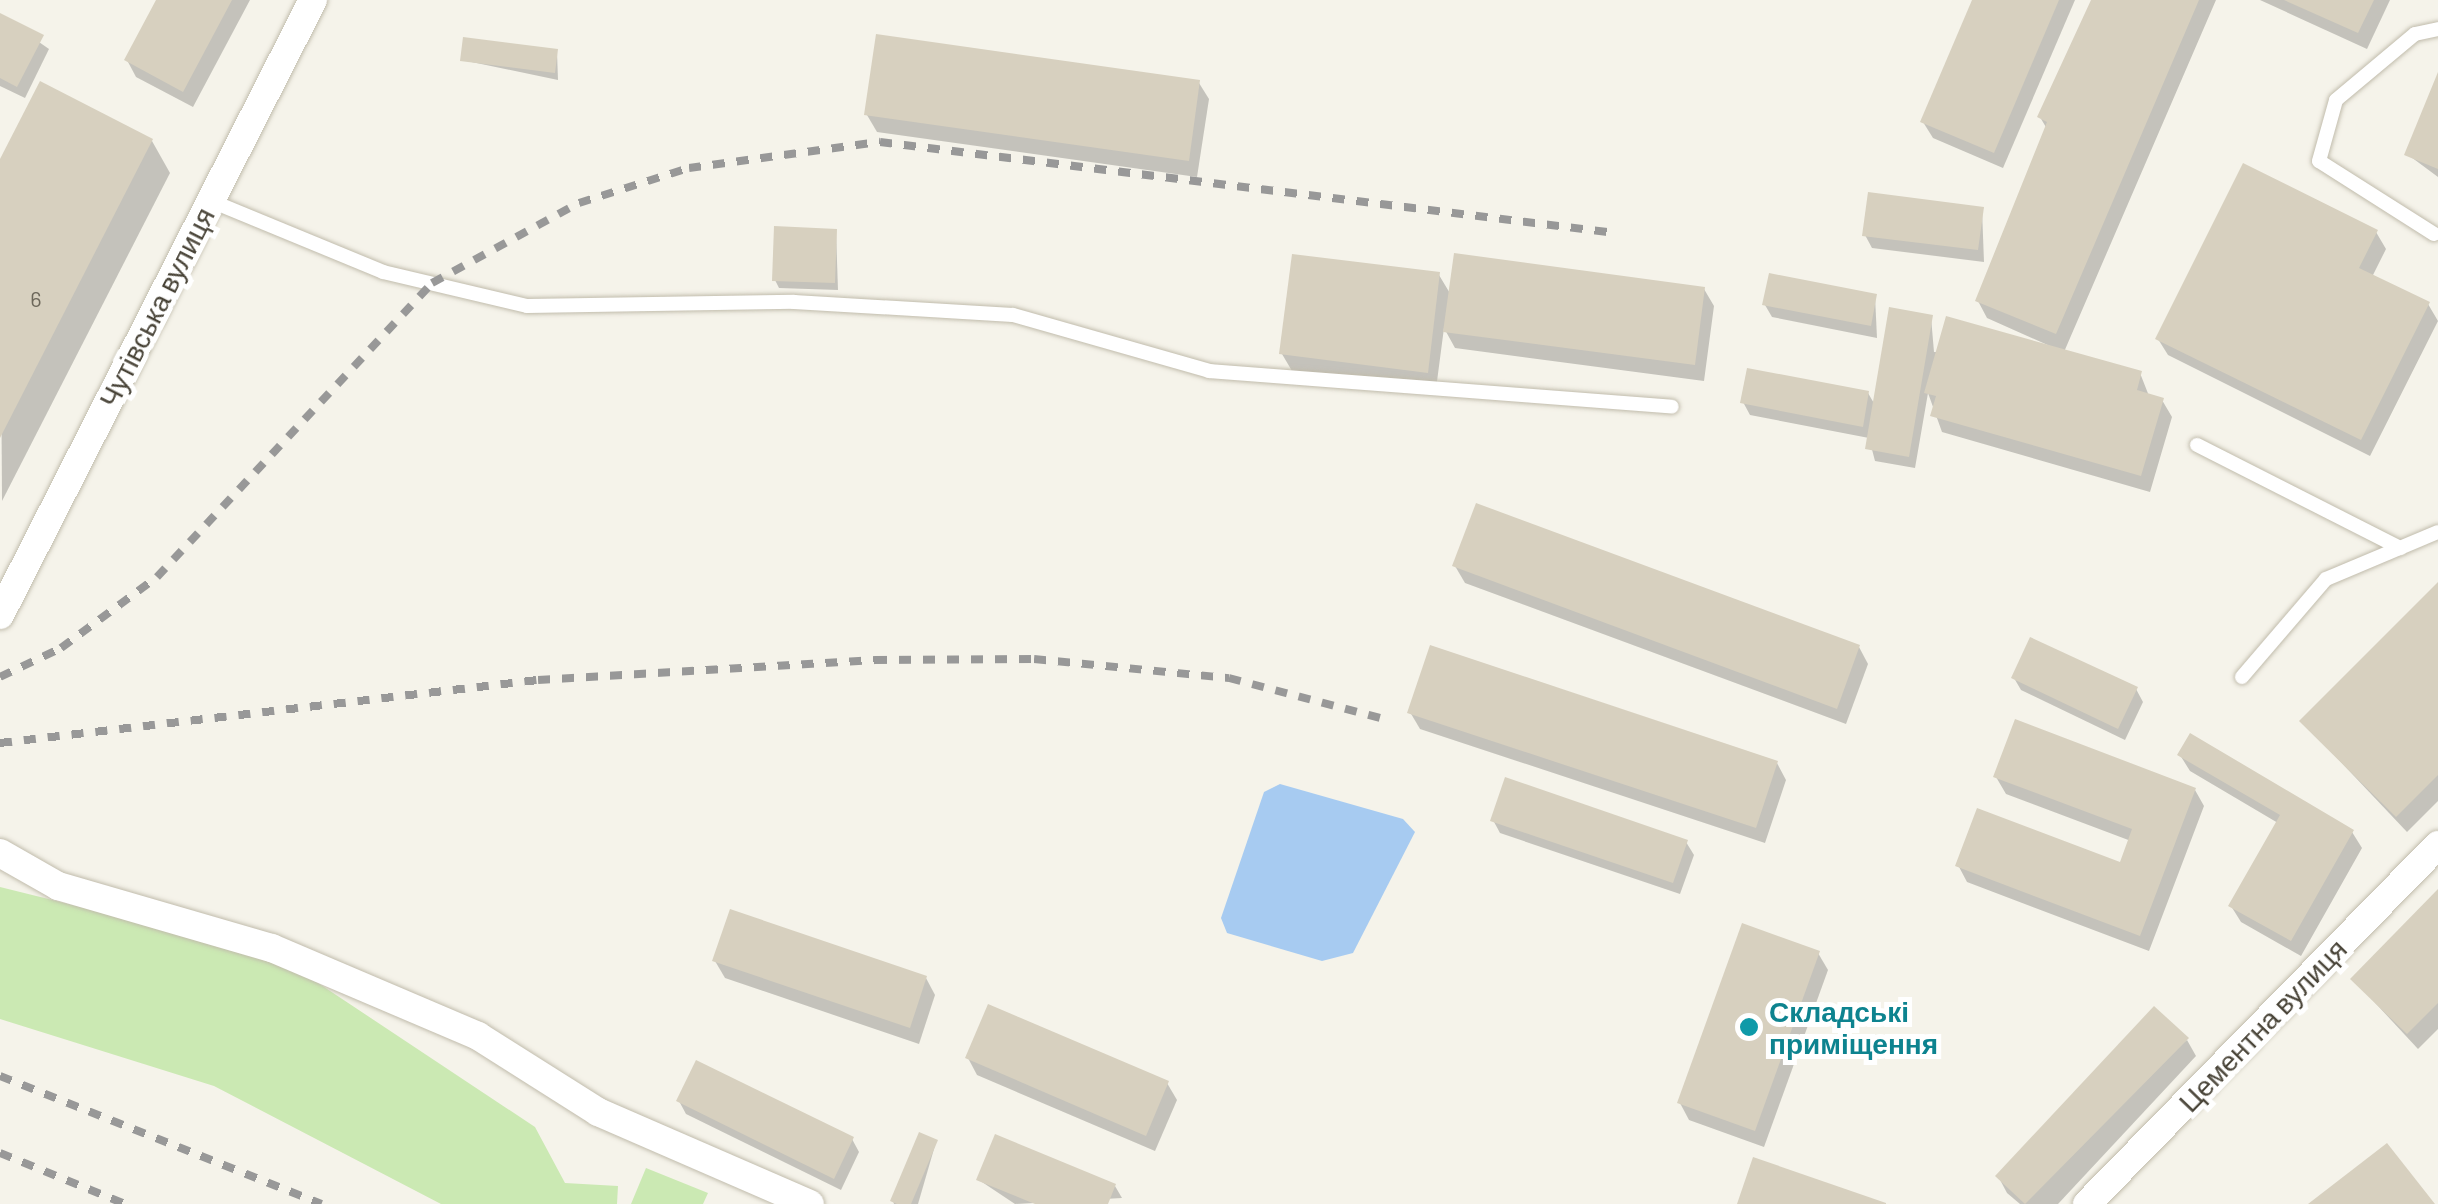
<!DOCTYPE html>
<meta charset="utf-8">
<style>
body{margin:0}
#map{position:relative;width:2438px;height:1204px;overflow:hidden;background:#f5f3ea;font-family:Barlow,sans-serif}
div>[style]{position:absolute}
.green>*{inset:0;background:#cbe9b3}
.water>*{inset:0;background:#a7cbf1}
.shadow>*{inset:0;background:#0003}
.building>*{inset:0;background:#d7d0bf}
.roads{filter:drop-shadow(0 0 2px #c1bcac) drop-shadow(0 0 2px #c1bcac)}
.lane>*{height:14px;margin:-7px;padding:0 7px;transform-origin:7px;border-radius:7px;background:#fff}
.street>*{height:28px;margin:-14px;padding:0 14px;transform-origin:14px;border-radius:14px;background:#fff}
.rail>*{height:8px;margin-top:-4px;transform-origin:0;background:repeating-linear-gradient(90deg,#989898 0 12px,transparent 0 24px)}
.dots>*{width:28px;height:28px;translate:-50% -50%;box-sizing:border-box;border:5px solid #fff;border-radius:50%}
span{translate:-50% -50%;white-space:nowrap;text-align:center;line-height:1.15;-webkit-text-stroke:10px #fff;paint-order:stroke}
.number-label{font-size:22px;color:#6c675a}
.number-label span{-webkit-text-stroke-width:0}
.street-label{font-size:28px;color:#494438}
.culture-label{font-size:28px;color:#0d838f;font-weight:700}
.left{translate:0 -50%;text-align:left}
</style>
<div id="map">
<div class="green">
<div style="clip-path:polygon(0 887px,250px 949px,300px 971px,535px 1127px,565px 1183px,618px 1186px,617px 1204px,441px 1204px,214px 1086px,0 1019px)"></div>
<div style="clip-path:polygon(646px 1168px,708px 1193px,703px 1204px,631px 1204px)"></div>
</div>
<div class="water">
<div style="clip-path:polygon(1280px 784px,1403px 819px,1415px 832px,1353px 953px,1322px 961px,1227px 933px,1221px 918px,1264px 792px)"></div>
</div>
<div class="shadow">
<div style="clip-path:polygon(159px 0,250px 0,193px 107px,136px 77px,127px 60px)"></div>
<div style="clip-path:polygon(1975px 0,2075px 0,2003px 168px,1933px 138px,1923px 122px)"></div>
<div style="clip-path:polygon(2093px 0,2216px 0,2064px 352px,2140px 373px,2149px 396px,2162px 400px,2172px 417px,2150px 492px,1942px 432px,1928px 393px,1915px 468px,1875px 461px,1869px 438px,1750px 415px,1743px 402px,1868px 393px,1875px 405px,1931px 317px,1934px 352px,2061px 351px,1987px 318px,1978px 301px,2047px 129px,2040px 117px)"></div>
<div style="clip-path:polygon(2260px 0,2390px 0,2367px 49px)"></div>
<div style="clip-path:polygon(0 15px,49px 49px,25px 98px,0 86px)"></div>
<div style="clip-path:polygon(557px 52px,558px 80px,462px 60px)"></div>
<div style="clip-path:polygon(2438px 79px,2438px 177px,2407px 154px)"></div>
<div style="clip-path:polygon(1199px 83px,1209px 99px,1197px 177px,877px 132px,867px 115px)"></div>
<div style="clip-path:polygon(152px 141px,170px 173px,2px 501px,0 165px)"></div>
<div style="clip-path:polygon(1982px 209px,1984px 262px,1872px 248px,1865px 235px)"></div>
<div style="clip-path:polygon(836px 231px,838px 290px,779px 288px,775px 280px)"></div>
<div style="clip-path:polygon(2376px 232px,2386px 249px,2372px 277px,2428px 304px,2438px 321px,2370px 456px,2168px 355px,2158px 339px)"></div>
<div style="clip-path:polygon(1439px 275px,1451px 295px,1704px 289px,1714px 306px,1704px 381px,1455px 348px,1444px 328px,1436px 389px,1292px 371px,1282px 354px)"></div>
<div style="clip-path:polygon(1875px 296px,1877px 338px,1772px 317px,1765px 305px)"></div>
<div style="clip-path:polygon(1455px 566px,1859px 647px,1868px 664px,1846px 724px,1465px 583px)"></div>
<div style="clip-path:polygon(2438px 586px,2438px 801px,2407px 832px,2302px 721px)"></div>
<div style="clip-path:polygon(2014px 678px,2136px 689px,2143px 702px,2125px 740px,2021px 690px)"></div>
<div style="clip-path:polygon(1410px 712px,1777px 763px,1786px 780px,1765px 843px,1420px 729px)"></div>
<div style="clip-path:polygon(2180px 755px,2352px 832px,2362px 848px,2301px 956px,2241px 922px,2231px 906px,2278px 823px,2190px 771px)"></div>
<div style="clip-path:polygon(1996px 777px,2195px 790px,2204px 806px,2149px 951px,1967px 882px,1958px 865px,2121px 866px,2131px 841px,2006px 794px)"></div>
<div style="clip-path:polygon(1493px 820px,1686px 842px,1694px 855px,1680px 894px,1500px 833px)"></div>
<div style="clip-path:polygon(2438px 893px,2438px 1029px,2418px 1049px,2353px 979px)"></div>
<div style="clip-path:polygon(1818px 953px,1828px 970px,1764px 1147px,1689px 1120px,1680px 1103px)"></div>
<div style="clip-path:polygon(715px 961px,926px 978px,935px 995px,919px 1044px,725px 978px)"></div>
<div style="clip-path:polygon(2187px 1040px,2196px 1056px,2058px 1204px,2020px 1204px,2007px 1193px,1998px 1176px)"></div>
<div style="clip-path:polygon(968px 1058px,1167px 1083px,1177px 1100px,1155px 1151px,977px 1075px)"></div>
<div style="clip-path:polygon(679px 1101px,852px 1139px,859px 1152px,841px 1190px,686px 1114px)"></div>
<div style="clip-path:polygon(936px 1142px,918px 1204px,894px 1204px,893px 1201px)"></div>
<div style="clip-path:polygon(979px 1180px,1115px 1186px,1122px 1198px,1015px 1204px)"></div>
</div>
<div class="building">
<div style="clip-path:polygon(156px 0,232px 0,183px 92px,124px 60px)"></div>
<div style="clip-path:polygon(1972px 0,2059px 0,1994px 153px,1920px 122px)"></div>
<div style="clip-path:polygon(2091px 0,2199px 0,2056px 334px,1975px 301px,2047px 122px,2037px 117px)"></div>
<div style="clip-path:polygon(2284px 0,2374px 0,2358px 33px)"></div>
<div style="clip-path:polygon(0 13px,44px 35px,17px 87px,0 78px)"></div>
<div style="clip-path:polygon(876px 34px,1200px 80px,1189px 161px,864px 115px)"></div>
<div style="clip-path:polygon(463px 37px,558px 49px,555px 73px,460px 61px)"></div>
<div style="clip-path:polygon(2438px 72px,2438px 169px,2404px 155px)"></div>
<div style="clip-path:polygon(40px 81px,153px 139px,0 438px,0 159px)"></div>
<div style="clip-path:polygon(2243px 163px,2378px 230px,2359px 268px,2430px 302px,2361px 440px,2155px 339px)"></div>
<div style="clip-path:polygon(1868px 192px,1984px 207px,1978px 250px,1862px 236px)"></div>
<div style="clip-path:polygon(774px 226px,837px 229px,835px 283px,772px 281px)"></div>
<div style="clip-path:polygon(1454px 253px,1705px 287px,1695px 365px,1443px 332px)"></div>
<div style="clip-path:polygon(1292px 254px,1440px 272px,1428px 373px,1279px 354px)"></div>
<div style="clip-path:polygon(1769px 273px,1877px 294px,1871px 326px,1762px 305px)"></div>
<div style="clip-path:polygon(1889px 307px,1933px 315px,1909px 457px,1865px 449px)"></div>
<div style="clip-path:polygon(1946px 316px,2142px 371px,2137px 390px,2164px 398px,2141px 476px,1930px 416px,1936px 396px,1924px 393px)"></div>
<div style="clip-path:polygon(1747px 368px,1869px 391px,1863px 427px,1740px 403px)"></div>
<div style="clip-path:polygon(1476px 503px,1860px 645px,1837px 709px,1452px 566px)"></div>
<div style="clip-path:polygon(2438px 582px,2438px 775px,2396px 817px,2299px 721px)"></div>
<div style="clip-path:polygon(2030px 637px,2138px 687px,2118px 729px,2011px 678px)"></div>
<div style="clip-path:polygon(1430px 645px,1778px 761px,1756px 828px,1407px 713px)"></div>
<div style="clip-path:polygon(2015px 719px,2196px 788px,2140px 936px,1955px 866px,1977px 808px,2120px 862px,2132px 829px,1993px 777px)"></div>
<div style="clip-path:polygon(2190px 733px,2354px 830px,2291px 941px,2228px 906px,2280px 815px,2177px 755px)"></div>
<div style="clip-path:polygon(1505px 777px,1688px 840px,1673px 883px,1490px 821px)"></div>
<div style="clip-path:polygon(2438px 889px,2438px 1003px,2407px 1034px,2350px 979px)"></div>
<div style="clip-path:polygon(730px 909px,927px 976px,910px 1028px,712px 961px)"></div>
<div style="clip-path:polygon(1742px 923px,1820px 951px,1755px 1131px,1677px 1103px)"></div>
<div style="clip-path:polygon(988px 1004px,1169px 1081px,1146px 1136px,965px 1058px)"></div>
<div style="clip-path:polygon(2154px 1006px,2189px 1038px,2025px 1204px,1995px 1176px)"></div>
<div style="clip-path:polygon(696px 1060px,854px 1137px,834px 1179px,676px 1101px)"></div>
<div style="clip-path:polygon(919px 1132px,938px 1140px,911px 1204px,897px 1204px,890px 1201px)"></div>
<div style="clip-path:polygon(995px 1134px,1116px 1184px,1108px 1204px,1035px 1204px,976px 1180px)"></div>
<div style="clip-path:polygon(2387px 1143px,2435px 1204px,2308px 1204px)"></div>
<div style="clip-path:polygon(1753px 1157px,1886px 1203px,1886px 1204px,1737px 1204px)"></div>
</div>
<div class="roads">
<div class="lane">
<div style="left:211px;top:201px;width:186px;rotate:22.4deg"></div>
<div style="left:383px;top:272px;width:148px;rotate:13.3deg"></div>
<div style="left:527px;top:306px;width:267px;rotate:-0.9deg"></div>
<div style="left:794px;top:302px;width:219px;rotate:3.4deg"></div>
<div style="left:1013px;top:315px;width:204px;rotate:15.9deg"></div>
<div style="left:1209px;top:371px;width:464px;rotate:4.4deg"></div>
<div style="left:2434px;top:234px;width:136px;rotate:-147.6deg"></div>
<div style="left:2319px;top:161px;width:63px;rotate:-74.4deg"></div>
<div style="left:2336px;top:100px;width:103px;rotate:-39.9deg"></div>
<div style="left:2415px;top:34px;width:24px;rotate:-12deg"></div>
<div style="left:2197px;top:445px;width:228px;rotate:26.9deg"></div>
<div style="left:2242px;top:677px;width:129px;rotate:-49.4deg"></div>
<div style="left:2326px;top:579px;width:121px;rotate:-22.8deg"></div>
</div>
<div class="street">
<div style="left:0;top:615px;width:690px;rotate:-63.03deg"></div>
<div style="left:0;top:853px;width:67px;rotate:29.6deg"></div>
<div style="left:58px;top:886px;width:223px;rotate:16.2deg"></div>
<div style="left:272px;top:948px;width:224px;rotate:23.1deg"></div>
<div style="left:478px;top:1036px;width:142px;rotate:32.3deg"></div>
<div style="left:598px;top:1112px;width:231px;rotate:23.5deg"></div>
<div style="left:2087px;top:1204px;width:502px;rotate:-45.65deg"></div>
</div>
</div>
<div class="rail">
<div style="left:0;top:677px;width:68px;rotate:-25.4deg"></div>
<div style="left:61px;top:648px;width:119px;rotate:-36.5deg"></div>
<div style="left:157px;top:577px;width:403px;rotate:-46.9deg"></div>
<div style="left:432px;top:283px;width:167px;rotate:-28.6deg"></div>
<div style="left:579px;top:203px;width:115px;rotate:-17.7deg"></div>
<div style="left:689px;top:168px;width:193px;rotate:-7.8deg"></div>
<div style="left:880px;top:142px;width:733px;rotate:7.06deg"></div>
<div style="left:0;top:743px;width:542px;rotate:-6.68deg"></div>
<div style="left:538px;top:680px;width:338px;rotate:-3.4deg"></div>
<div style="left:875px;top:660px;width:159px;rotate:-0.4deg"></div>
<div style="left:1034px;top:659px;width:196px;rotate:5.6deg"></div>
<div style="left:1229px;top:678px;width:156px;rotate:14.8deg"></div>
<div style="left:0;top:1076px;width:346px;rotate:21.7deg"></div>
<div style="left:0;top:1153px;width:135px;rotate:22.2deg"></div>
</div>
<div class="dots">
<div style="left:1749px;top:1027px;background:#0f9aa8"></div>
</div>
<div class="number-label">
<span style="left:36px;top:299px">6</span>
</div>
<div class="street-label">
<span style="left:156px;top:307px;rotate:-63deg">Чутівська вулиця</span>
<span style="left:2262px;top:1025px;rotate:-46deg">Цементна вулиця</span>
</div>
<div class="culture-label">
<span class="left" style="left:1769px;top:1027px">Складські<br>приміщення</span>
</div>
</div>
